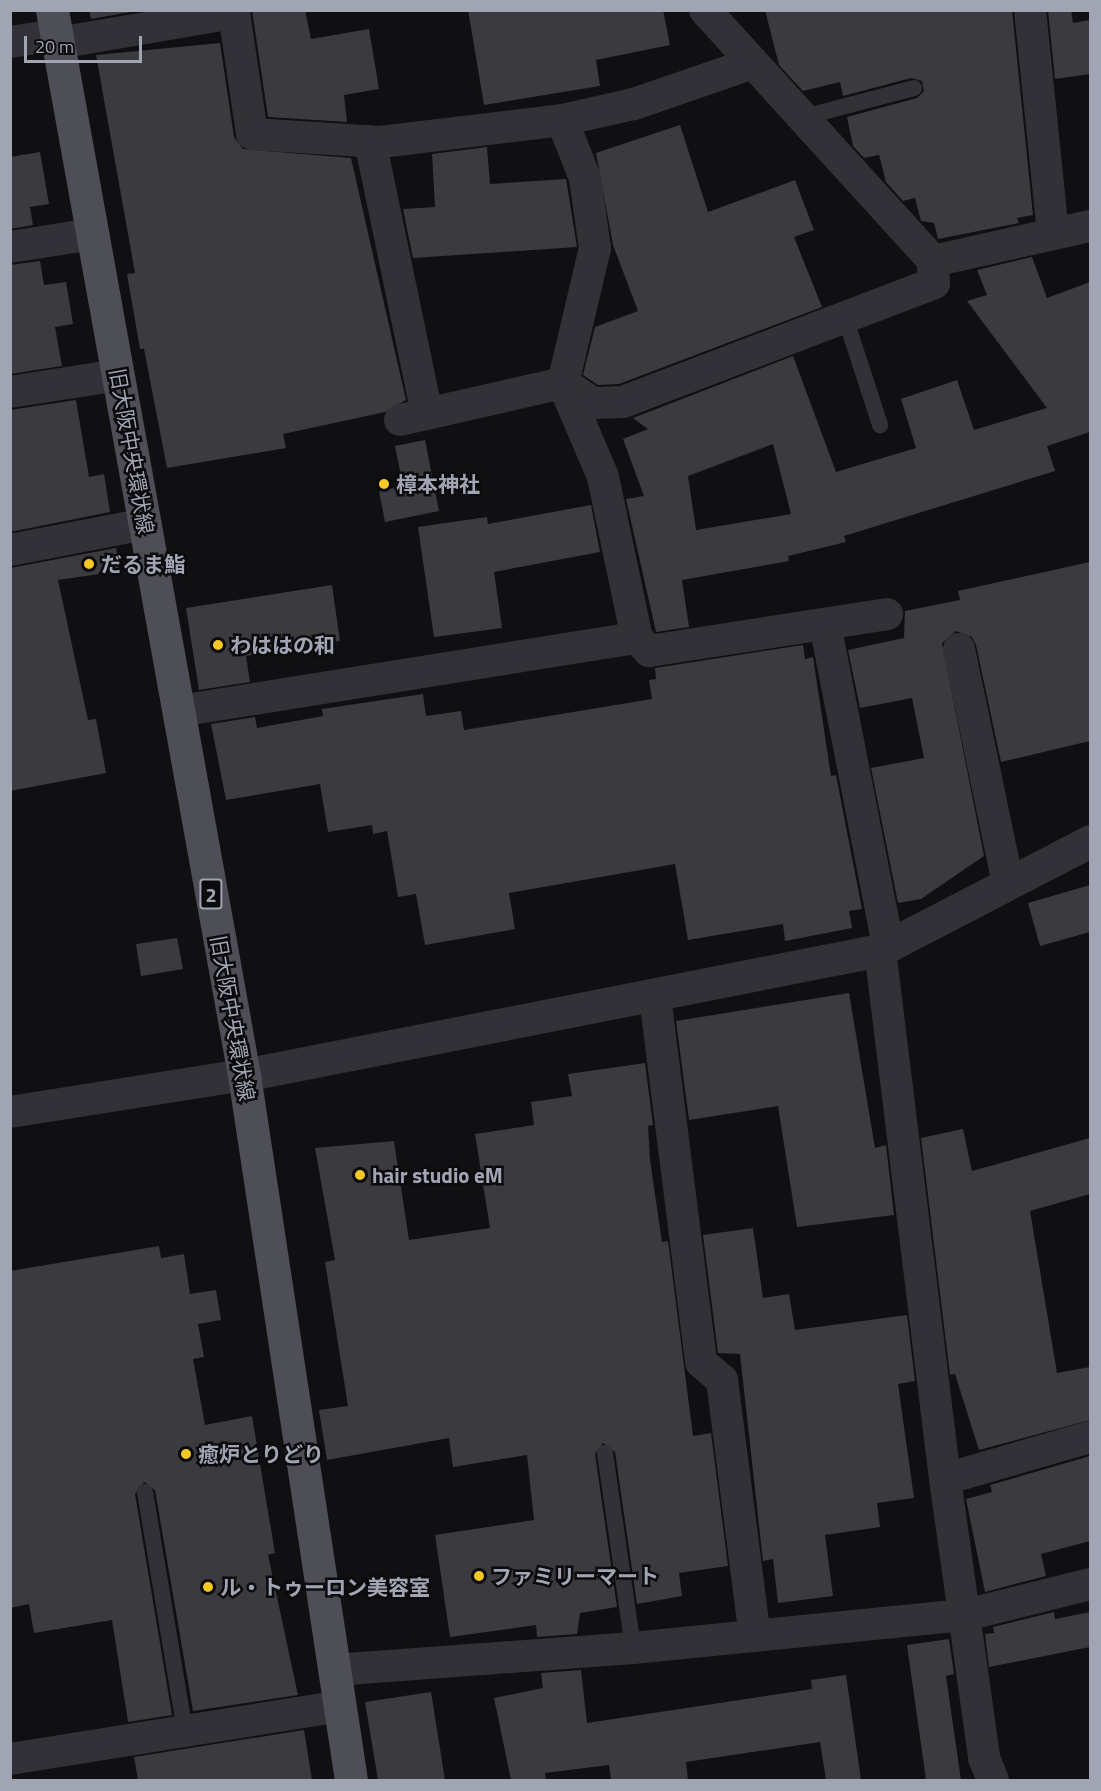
<!DOCTYPE html>
<meta charset="utf-8">
<style>
body{margin:0}
#map{position:relative;width:1101px;height:1791px;overflow:hidden;background:#101012;font-family:"Titillium Web","Noto Sans JP",sans-serif}
div>[style]{position:absolute}
.building>*{inset:0;background:#3a3a3f}
.service>*{height:16px;margin:-8px;padding:0 8px;transform-origin:8px;border-radius:8px;background:#313137}
.minor>*{height:32px;margin:-16px;padding:0 16px;transform-origin:16px;border-radius:16px;background:#313137}
.tertiary>*{height:33px;margin:-16.5px;padding:0 16.5px;transform-origin:16.5px;border-radius:16.5px;background:#313137}
.primary>*{height:33px;margin:-16.5px;padding:0 16.5px;transform-origin:16.5px;border-radius:16.5px;background:#4d4e56}
.dots>*{width:16px;height:16px;translate:-50% -50%;box-sizing:border-box;border:3px solid #0b0b0d;border-radius:50%}
span{translate:-50% -50%;white-space:nowrap;text-align:center;line-height:1.15;-webkit-text-stroke:5px #0b0b0d;paint-order:stroke}
.shield-label span{padding:2px 4px;background:#0b0b0d;border:2px solid;border-radius:4px;-webkit-text-stroke-width:0}
.shield-label{font-size:20px;color:#a1a4b3;font-weight:700}
.street-label{font-size:21px;color:#a1a4b3}
.poi-label{font-size:21px;color:#a1a4b3;font-weight:700}
.left{translate:0 -50%;text-align:left}
.frame{position:absolute;inset:0;border:12px solid #a1a4b3;pointer-events:none}
.scale{position:absolute;left:24px;top:36px;width:118px;height:27px;box-sizing:border-box;border:3px solid #a1a4b3;border-top:0;padding-left:8px;font-size:18px;line-height:21px;white-space:nowrap;color:#a1a4b3;-webkit-text-stroke:4px #0b0b0d;paint-order:stroke}
</style>
<div id="map">
<div class="building">
<div style="clip-path:polygon(89px 10px,142px 10px,91px 19px)"></div>
<div style="clip-path:polygon(252px 10px,305px 10px,311px 39px,369px 29px,379px 89px,344px 95px,347px 122px,268px 117px)"></div>
<div style="clip-path:polygon(468px 10px,663px 10px,670px 45px,596px 60px,600px 86px,484px 105px)"></div>
<div style="clip-path:polygon(765px 10px,1012px 10px,1033px 215px,1017px 218px,1019px 223px,938px 239px,934px 223px,921px 221px,915px 198px,903px 201px,886px 182px,879px 155px,864px 158px,853px 146px,847px 117px,917px 98px,924px 91px,922px 81px,911px 78px,843px 96px,840px 82px,803px 91px,779px 65px)"></div>
<div style="clip-path:polygon(1048px 10px,1071px 10px,1073px 23px,1090px 20px,1090px 74px,1055px 79px)"></div>
<div style="clip-path:polygon(220px 43px,234px 137px,243px 149px,351px 158px,406px 400px,385px 412px,283px 434px,286px 448px,167px 468px,144px 349px,140px 349px,127px 274px,135px 273px,96px 55px)"></div>
<div style="clip-path:polygon(680px 125px,708px 212px,795px 180px,814px 230px,794px 237px,822px 307px,619px 384px,598px 385px,583px 375px,595px 327px,638px 311px,613px 245px,596px 153px)"></div>
<div style="clip-path:polygon(487px 147px,490px 184px,566px 179px,577px 247px,413px 258px,403px 209px,435px 207px,432px 154px)"></div>
<div style="clip-path:polygon(40px 152px,49px 204px,30px 207px,33px 225px,10px 229px,10px 157px)"></div>
<div style="clip-path:polygon(evenodd,1032px 257px,1047px 298px,1090px 282px,1090px 432px,1047px 446px,1055px 471px,844px 536px,846px 542px,788px 556px,789px 561px,682px 580px,689px 627px,656px 632px,626px 499px,644px 496px,623px 439px,648px 429px,633px 418px,793px 356px,836px 472px,916px 448px,901px 399px,957px 380px,974px 430px,1047px 408px,967px 301px,987px 295px,977px 270px,1032px 257px,773px 444px,791px 514px,696px 530px,688px 476px,773px 444px)"></div>
<div style="clip-path:polygon(40px 261px,44px 285px,66px 282px,73px 324px,55px 327px,62px 366px,10px 374px,10px 265px)"></div>
<div style="clip-path:polygon(76px 400px,89px 477px,104px 474px,110px 512px,10px 532px,10px 410px)"></div>
<div style="clip-path:polygon(425px 440px,439px 511px,385px 522px,379px 491px,403px 486px,395px 446px)"></div>
<div style="clip-path:polygon(591px 505px,600px 552px,494px 572px,502px 628px,434px 637px,418px 527px,487px 517px,488px 524px)"></div>
<div style="clip-path:polygon(116px 548px,120px 571px,58px 580px,88px 720px,96px 719px,106px 773px,10px 791px,10px 568px)"></div>
<div style="clip-path:polygon(1090px 562px,1090px 741px,1001px 762px,976px 645px,972px 637px,956px 631px,942px 643px,984px 856px,921px 899px,898px 903px,871px 768px,924px 758px,912px 698px,860px 708px,848px 650px,904px 638px,905px 611px,960px 600px,958px 591px)"></div>
<div style="clip-path:polygon(332px 585px,340px 641px,246px 656px,250px 682px,199px 690px,186px 608px)"></div>
<div style="clip-path:polygon(803px 645px,805px 659px,813px 657px,831px 776px,836px 775px,862px 909px,849px 911px,852px 928px,785px 941px,783px 924px,688px 940px,675px 864px,509px 893px,515px 929px,425px 945px,416px 894px,398px 897px,387px 831px,373px 834px,372px 825px,328px 832px,320px 784px,226px 800px,211px 724px,255px 717px,257px 728px,323px 716px,322px 709px,423px 694px,426px 716px,461px 711px,464px 730px,652px 699px,649px 680px,656px 679px,655px 668px)"></div>
<div style="clip-path:polygon(1090px 885px,1090px 932px,1040px 946px,1028px 903px)"></div>
<div style="clip-path:polygon(177px 938px,183px 969px,141px 976px,136px 944px)"></div>
<div style="clip-path:polygon(849px 993px,875px 1148px,886px 1145px,894px 1215px,797px 1227px,778px 1106px,689px 1120px,676px 1021px)"></div>
<div style="clip-path:polygon(645px 1063px,653px 1125px,648px 1126px,650px 1160px,662px 1242px,668px 1241px,693px 1436px,711px 1433px,728px 1566px,679px 1573px,682px 1596px,637px 1604px,615px 1452px,603px 1443px,595px 1454px,617px 1607px,580px 1613px,577px 1634px,537px 1637px,536px 1625px,450px 1637px,435px 1535px,534px 1520px,527px 1455px,453px 1467px,449px 1438px,327px 1460px,319px 1410px,348px 1406px,325px 1262px,335px 1260px,315px 1148px,394px 1141px,409px 1240px,490px 1228px,475px 1134px,534px 1125px,531px 1102px,572px 1096px,568px 1074px)"></div>
<div style="clip-path:polygon(963px 1129px,972px 1171px,1090px 1138px,1090px 1194px,1030px 1211px,1057px 1373px,1090px 1367px,1090px 1420px,979px 1450px,955px 1374px,950px 1375px,921px 1138px)"></div>
<div style="clip-path:polygon(753px 1228px,763px 1298px,789px 1294px,795px 1330px,907px 1315px,915px 1381px,898px 1384px,914px 1498px,877px 1503px,880px 1527px,825px 1535px,833px 1596px,778px 1603px,773px 1559px,763px 1561px,740px 1354px,718px 1353px,703px 1235px)"></div>
<div style="clip-path:polygon(159px 1246px,161px 1258px,184px 1254px,190px 1294px,216px 1290px,221px 1320px,198px 1324px,204px 1357px,193px 1359px,205px 1425px,252px 1416px,275px 1553px,268px 1555px,298px 1695px,193px 1711px,155px 1490px,144px 1482px,135px 1494px,172px 1715px,128px 1722px,112px 1620px,34px 1633px,29px 1604px,10px 1608px,10px 1271px)"></div>
<div style="clip-path:polygon(1090px 1456px,1090px 1541px,1041px 1554px,1046px 1576px,985px 1592px,966px 1499px,992px 1492px,990px 1485px)"></div>
<div style="clip-path:polygon(1054px 1612px,1055px 1619px,1090px 1612px,1090px 1647px,989px 1667px,985px 1634px,994px 1633px,993px 1627px)"></div>
<div style="clip-path:polygon(949px 1639px,954px 1674px,946px 1676px,961px 1780px,926px 1780px,907px 1645px)"></div>
<div style="clip-path:polygon(581px 1670px,587px 1723px,812px 1689px,811px 1680px,846px 1675px,861px 1780px,826px 1780px,820px 1742px,686px 1762px,688px 1780px,611px 1780px,609px 1765px,545px 1773px,546px 1780px,511px 1780px,494px 1698px,543px 1688px,541px 1673px)"></div>
<div style="clip-path:polygon(431px 1692px,445px 1780px,378px 1780px,365px 1702px)"></div>
<div style="clip-path:polygon(304px 1730px,312px 1780px,138px 1780px,134px 1757px)"></div>
</div>
<div class="service">
<div style="left:800px;top:118px;width:118px;rotate:-14.7deg"></div>
<div style="left:845px;top:317px;width:114px;rotate:72deg"></div>
<div style="left:605px;top:1453px;width:197px;rotate:81.8deg"></div>
<div style="left:145px;top:1492px;width:241px;rotate:80.5deg"></div>
</div>
<div class="minor">
<div style="left:705px;top:10px;width:339px;rotate:47.7deg"></div>
<div style="left:933px;top:261px;width:161px;rotate:-12.6deg"></div>
<div style="left:1030px;top:10px;width:222px;rotate:84.1deg"></div>
<div style="left:10px;top:42px;width:48px;rotate:-8.5deg"></div>
<div style="left:58px;top:43px;width:179px;rotate:-9.7deg"></div>
<div style="left:234px;top:13px;width:122px;rotate:81.5deg"></div>
<div style="left:252px;top:134px;width:128px;rotate:3.6deg"></div>
<div style="left:380px;top:142px;width:183px;rotate:-6.9deg"></div>
<div style="left:562px;top:120px;width:74px;rotate:-12.5deg"></div>
<div style="left:634px;top:104px;width:123px;rotate:-19deg"></div>
<div style="left:562px;top:120px;width:62px;rotate:68.4deg"></div>
<div style="left:585px;top:178px;width:71px;rotate:81.9deg"></div>
<div style="left:595px;top:248px;width:139px;rotate:103.3deg"></div>
<div style="left:563px;top:383px;width:102px;rotate:66.9deg"></div>
<div style="left:603px;top:477px;width:165px;rotate:78.1deg"></div>
<div style="left:370px;top:141px;width:279px;rotate:78.2deg"></div>
<div style="left:10px;top:247px;width:83px;rotate:-9deg"></div>
<div style="left:10px;top:392px;width:109px;rotate:-8.9deg"></div>
<div style="left:400px;top:420px;width:167px;rotate:-12.8deg"></div>
<div style="left:563px;top:383px;width:36px;rotate:34deg"></div>
<div style="left:593px;top:403px;width:30px;rotate:-2deg"></div>
<div style="left:623px;top:402px;width:333px;rotate:-20.9deg"></div>
<div style="left:934px;top:283px;width:22px;rotate:-93deg"></div>
<div style="left:10px;top:550px;width:137px;rotate:-10.9deg"></div>
<div style="left:825px;top:624px;width:328px;rotate:78.9deg"></div>
<div style="left:959px;top:649px;width:240px;rotate:78.2deg"></div>
<div style="left:179px;top:711px;width:464px;rotate:-9.1deg"></div>
<div style="left:637px;top:638px;width:18px;rotate:47deg"></div>
<div style="left:649px;top:651px;width:241px;rotate:-8.8deg"></div>
<div style="left:880px;top:950px;width:533px;rotate:82.99deg"></div>
<div style="left:945px;top:1479px;width:282px;rotate:82deg"></div>
<div style="left:984px;top:1758px;width:24px;rotate:68deg"></div>
<div style="left:655px;top:997px;width:368px;rotate:82.8deg"></div>
<div style="left:701px;top:1362px;width:28px;rotate:41deg"></div>
<div style="left:722px;top:1380px;width:258px;rotate:82.7deg"></div>
<div style="left:10px;top:1112px;width:237px;rotate:-9deg"></div>
<div style="left:945px;top:1479px;width:151px;rotate:-16.2deg"></div>
<div style="left:334px;top:1670px;width:300px;rotate:-4.2deg"></div>
<div style="left:633px;top:1648px;width:335px;rotate:-5.7deg"></div>
<div style="left:966px;top:1615px;width:128px;rotate:-14deg"></div>
<div style="left:10px;top:1759px;width:334px;rotate:-9.1deg"></div>
</div>
<div class="tertiary">
<div style="left:244px;top:1075px;width:648px;rotate:-11.12deg"></div>
<div style="left:880px;top:950px;width:237px;rotate:-27.4deg"></div>
</div>
<div class="primary">
<div style="left:52px;top:10px;width:1082px;rotate:79.78deg"></div>
<div style="left:244px;top:1075px;width:713px;rotate:81.37deg"></div>
</div>
<div class="dots">
<div style="left:384px;top:484px;background:#f5c825"></div>
<div style="left:89px;top:564px;background:#f5c825"></div>
<div style="left:218px;top:645px;background:#f5c825"></div>
<div style="left:360px;top:1175px;background:#f5c825"></div>
<div style="left:186px;top:1454px;background:#f5c825"></div>
<div style="left:479px;top:1576px;background:#f5c825"></div>
<div style="left:208px;top:1587px;background:#f5c825"></div>
</div>
<div class="shield-label">
<span style="left:211px;top:894px">2</span>
</div>
<div class="street-label">
<span style="left:132px;top:451px;rotate:80deg">旧大阪中央環状線</span>
<span style="left:233px;top:1018px;rotate:80deg">旧大阪中央環状線</span>
</div>
<div class="poi-label">
<span class="left" style="left:396px;top:484px">樟本神社</span>
<span class="left" style="left:101px;top:564px">だるま鮨</span>
<span class="left" style="left:230px;top:645px">わははの和</span>
<span class="left" style="left:372px;top:1175px">hair studio eM</span>
<span class="left" style="left:198px;top:1454px">癒炉とりどり</span>
<span class="left" style="left:491px;top:1576px">ファミリーマート</span>
<span class="left" style="left:220px;top:1587px">ル・トゥーロン美容室</span>
</div>
<div class="frame"></div>
<div class="scale">20 m</div>
</div>
